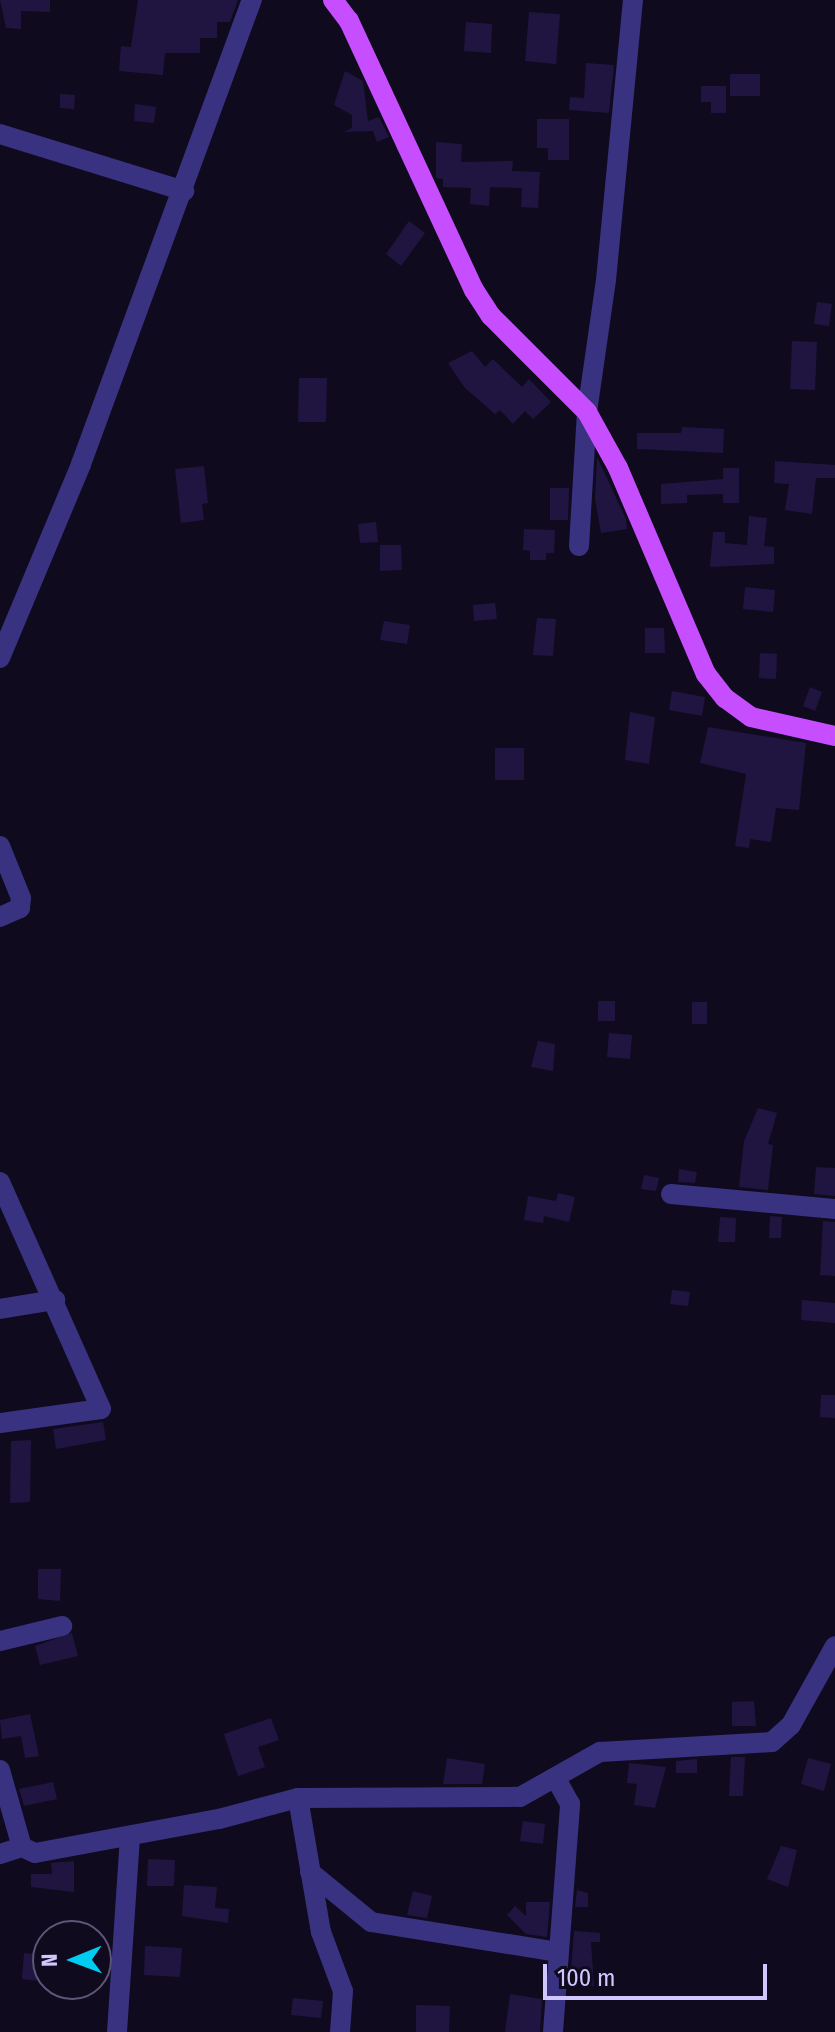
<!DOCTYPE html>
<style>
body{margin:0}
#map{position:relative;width:835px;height:2032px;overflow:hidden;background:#0f0a1e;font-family:"Fira Sans Condensed",sans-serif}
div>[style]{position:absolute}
.building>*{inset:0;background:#201540}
.minor>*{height:20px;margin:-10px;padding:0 10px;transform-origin:10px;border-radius:10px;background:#393280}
.major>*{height:20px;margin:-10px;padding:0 10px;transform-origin:10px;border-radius:10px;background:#c74eff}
span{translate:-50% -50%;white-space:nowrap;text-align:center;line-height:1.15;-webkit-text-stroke:6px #0f0a1e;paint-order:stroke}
.north{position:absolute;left:32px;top:1920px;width:80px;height:80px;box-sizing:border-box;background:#0f0a1e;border:2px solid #5d5678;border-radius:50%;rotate:269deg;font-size:22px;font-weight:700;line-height:32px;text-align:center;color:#d1c7ff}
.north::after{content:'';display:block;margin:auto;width:28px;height:36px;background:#00ccf2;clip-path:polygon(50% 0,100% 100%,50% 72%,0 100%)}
.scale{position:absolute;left:543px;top:1964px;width:224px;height:36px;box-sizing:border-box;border:4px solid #d1c7ff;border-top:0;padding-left:10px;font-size:24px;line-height:28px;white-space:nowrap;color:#d1c7ff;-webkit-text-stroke:6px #0f0a1e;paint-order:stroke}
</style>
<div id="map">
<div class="building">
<div style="clip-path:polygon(0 0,50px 0,50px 12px,21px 11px,21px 29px,6px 28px)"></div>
<div style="clip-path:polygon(138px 0,238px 0,230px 22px,217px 22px,217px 38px,200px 38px,200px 53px,165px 53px,163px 75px,119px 71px,121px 46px,131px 47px)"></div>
<div style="clip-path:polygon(529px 12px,560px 14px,556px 64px,525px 61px)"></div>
<div style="clip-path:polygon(466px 22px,492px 24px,491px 53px,464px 51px)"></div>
<div style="clip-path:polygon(586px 63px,614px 65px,609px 113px,569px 110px,570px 97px,584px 98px)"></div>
<div style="clip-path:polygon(345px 71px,363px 81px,368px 121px,379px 117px,389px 137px,377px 142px,373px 131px,344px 132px,352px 128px,352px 115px,334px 105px)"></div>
<div style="clip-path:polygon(730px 74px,760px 74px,760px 96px,730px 96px)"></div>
<div style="clip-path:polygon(701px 86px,726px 86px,726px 113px,711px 113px,711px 102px,701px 102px)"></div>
<div style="clip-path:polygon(60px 94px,75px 95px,74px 109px,60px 108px)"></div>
<div style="clip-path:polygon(135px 104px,156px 107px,154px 123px,134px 121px)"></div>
<div style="clip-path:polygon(537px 119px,569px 119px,569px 160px,548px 160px,548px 148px,537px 148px)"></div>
<div style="clip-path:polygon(436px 142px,462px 144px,461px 162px,513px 161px,512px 171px,540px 172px,538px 208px,521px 207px,522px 188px,490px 187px,489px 206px,470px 204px,471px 188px,443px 187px,443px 179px,436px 178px)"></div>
<div style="clip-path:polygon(409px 221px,425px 233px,401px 266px,386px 254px)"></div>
<div style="clip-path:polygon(817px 302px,832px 304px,829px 326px,814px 324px)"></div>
<div style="clip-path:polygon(792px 341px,817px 342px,815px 390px,790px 389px)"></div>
<div style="clip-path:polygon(472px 351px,485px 367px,493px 359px,522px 387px,529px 379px,551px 402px,533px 419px,525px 411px,513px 424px,500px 410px,495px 414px,465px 388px,448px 363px)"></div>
<div style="clip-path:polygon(299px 378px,327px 378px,326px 422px,298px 422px)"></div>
<div style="clip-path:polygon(682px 427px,724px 429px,723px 453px,637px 449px,637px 433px,681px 433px)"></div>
<div style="clip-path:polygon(597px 457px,626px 519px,627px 529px,601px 533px,595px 499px)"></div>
<div style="clip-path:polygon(775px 461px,835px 465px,835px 478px,816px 478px,812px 514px,785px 510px,789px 484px,774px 483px)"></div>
<div style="clip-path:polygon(204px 466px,208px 503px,202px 504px,204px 520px,181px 523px,175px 469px)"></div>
<div style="clip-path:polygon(723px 468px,739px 468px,739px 503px,723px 503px,723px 494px,687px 495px,687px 503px,661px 504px,661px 484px,723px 479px)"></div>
<div style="clip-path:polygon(550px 488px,569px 488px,568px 520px,550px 520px)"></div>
<div style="clip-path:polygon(749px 516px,767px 518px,764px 546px,774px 547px,774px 564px,710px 567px,713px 532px,725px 532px,725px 543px,747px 545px)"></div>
<div style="clip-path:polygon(376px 522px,378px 542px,360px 543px,358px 524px)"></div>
<div style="clip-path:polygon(524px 529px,555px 530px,554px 553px,546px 553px,546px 560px,530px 560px,530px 551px,523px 550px)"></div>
<div style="clip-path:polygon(380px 545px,401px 545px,402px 570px,380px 571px)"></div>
<div style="clip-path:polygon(745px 587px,775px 590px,773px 612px,743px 609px)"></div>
<div style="clip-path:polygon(495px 603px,497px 619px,474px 621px,473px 605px)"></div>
<div style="clip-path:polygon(537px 618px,556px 619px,553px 656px,533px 655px)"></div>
<div style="clip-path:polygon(384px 621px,410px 625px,407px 644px,380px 640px)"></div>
<div style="clip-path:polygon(645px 628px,664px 628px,665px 653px,645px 653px)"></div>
<div style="clip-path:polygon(760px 653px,777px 654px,776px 679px,759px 678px)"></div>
<div style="clip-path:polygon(810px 687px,822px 692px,815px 711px,803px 706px)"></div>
<div style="clip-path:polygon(672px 691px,705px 697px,702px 716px,669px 710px)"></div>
<div style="clip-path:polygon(630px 712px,655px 717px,649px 764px,625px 760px)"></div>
<div style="clip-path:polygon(708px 727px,806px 743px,799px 810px,776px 808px,771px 842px,750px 839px,749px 848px,735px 846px,746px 774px,700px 763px)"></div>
<div style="clip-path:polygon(495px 748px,524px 748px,524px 780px,495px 780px)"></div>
<div style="clip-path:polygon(598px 1001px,615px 1001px,615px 1021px,598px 1021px)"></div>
<div style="clip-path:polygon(692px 1002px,707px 1002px,707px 1024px,692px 1024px)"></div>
<div style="clip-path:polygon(609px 1033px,632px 1035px,630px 1059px,607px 1057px)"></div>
<div style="clip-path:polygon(538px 1041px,555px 1044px,553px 1071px,531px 1067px)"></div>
<div style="clip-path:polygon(758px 1108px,777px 1113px,768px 1144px,773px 1145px,768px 1190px,739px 1187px,744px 1141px)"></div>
<div style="clip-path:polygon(816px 1167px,835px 1168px,835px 1196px,814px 1194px)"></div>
<div style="clip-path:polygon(679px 1169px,697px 1172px,695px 1183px,678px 1182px)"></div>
<div style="clip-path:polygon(644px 1175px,659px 1178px,656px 1191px,641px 1189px)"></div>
<div style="clip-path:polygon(558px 1193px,575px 1197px,569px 1222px,544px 1216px,543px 1223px,524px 1220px,528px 1196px,556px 1201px)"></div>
<div style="clip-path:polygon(770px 1216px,782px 1217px,781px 1238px,769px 1238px)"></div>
<div style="clip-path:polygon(720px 1217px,736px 1218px,735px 1242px,718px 1242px)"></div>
<div style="clip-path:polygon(823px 1221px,835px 1222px,835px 1276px,820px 1275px)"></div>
<div style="clip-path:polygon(672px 1290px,690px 1292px,688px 1306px,670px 1304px)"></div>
<div style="clip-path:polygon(802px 1300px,835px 1303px,835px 1323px,801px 1320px)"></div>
<div style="clip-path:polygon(821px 1395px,835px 1395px,835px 1418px,820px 1417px)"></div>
<div style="clip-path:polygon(103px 1422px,106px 1440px,56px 1449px,53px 1429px)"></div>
<div style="clip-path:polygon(31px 1440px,30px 1502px,10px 1503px,11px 1441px)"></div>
<div style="clip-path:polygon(38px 1569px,61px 1569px,60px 1601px,38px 1599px)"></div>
<div style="clip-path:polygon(72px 1633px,78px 1656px,40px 1665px,35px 1646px)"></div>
<div style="clip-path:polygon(754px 1701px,756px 1726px,732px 1726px,732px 1702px)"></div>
<div style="clip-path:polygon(30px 1714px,39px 1756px,25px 1758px,21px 1736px,2px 1739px,0 1720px)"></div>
<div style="clip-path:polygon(271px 1718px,279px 1740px,258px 1747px,265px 1767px,238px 1776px,224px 1734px)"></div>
<div style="clip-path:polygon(731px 1757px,745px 1757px,743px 1796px,729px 1796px)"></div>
<div style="clip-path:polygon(447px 1758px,485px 1764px,482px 1784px,443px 1784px)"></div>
<div style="clip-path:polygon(808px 1758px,831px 1764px,824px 1791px,801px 1784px)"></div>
<div style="clip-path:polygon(697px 1759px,697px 1773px,676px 1773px,676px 1761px)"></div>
<div style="clip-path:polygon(629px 1763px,666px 1767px,655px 1808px,634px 1805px,637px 1784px,627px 1783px)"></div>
<div style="clip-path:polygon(53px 1782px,57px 1799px,24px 1806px,19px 1789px)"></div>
<div style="clip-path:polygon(523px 1821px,545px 1824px,543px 1844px,520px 1841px)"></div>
<div style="clip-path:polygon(781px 1846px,797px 1850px,788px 1887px,767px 1879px)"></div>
<div style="clip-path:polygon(148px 1859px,175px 1860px,174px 1886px,147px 1886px)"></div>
<div style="clip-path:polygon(74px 1861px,74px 1892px,31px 1887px,31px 1874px,52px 1874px,51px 1863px)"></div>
<div style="clip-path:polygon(184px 1885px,217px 1887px,215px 1908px,229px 1909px,228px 1923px,182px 1916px)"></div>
<div style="clip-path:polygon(577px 1890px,588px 1893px,588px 1907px,575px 1907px)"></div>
<div style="clip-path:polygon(413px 1891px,432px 1896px,427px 1918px,407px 1915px)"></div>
<div style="clip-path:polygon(526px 1902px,550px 1902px,547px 1937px,526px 1934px,507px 1915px,515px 1906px,526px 1916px)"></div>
<div style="clip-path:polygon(574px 1931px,600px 1933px,600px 1942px,591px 1942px,594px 1986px,570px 1984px)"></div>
<div style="clip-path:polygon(145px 1946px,182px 1948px,180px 1977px,144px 1975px)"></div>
<div style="clip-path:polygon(24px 1953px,48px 1955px,48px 1982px,22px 1979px)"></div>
<div style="clip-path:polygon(510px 1994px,542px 1999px,540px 2032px,505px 2032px)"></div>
<div style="clip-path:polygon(293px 1998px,323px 2001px,321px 2018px,291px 2015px)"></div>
<div style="clip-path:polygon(416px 2005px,450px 2006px,449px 2032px,416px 2032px)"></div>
</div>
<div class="minor">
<div style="left:0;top:134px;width:193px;rotate:17.2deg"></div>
<div style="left:579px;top:546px;width:134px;rotate:-86.6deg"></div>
<div style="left:587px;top:412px;width:133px;rotate:-81.8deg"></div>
<div style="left:606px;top:280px;width:281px;rotate:-84.5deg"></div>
<div style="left:0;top:658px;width:210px;rotate:-67.3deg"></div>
<div style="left:81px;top:464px;width:495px;rotate:-69.8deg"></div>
<div style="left:0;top:846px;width:56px;rotate:68deg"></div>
<div style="left:21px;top:898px;width:10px;rotate:96deg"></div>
<div style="left:20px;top:908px;width:22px;rotate:156deg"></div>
<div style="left:0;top:1182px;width:248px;rotate:66deg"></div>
<div style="left:101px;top:1409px;width:102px;rotate:172.1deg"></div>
<div style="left:671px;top:1194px;width:165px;rotate:5.2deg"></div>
<div style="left:0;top:1309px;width:56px;rotate:-9.3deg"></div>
<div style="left:0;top:1641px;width:64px;rotate:-13.6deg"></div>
<div style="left:0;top:1770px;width:80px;rotate:74.1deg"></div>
<div style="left:22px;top:1847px;width:14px;rotate:25deg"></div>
<div style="left:35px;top:1853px;width:187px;rotate:-10.5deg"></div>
<div style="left:219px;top:1819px;width:82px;rotate:-14.9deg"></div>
<div style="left:298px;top:1798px;width:222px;rotate:-0.3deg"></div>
<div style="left:520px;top:1797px;width:92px;rotate:-29.4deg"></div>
<div style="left:600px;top:1752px;width:172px;rotate:-3.3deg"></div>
<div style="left:772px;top:1742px;width:25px;rotate:-42deg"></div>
<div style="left:791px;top:1725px;width:90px;rotate:-60.9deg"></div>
<div style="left:298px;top:1798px;width:136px;rotate:80.3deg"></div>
<div style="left:321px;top:1932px;width:63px;rotate:69.6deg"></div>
<div style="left:343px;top:1991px;width:41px;rotate:94.2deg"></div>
<div style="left:0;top:1854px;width:23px;rotate:-18deg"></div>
<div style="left:310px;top:1872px;width:79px;rotate:39.3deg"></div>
<div style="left:371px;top:1922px;width:190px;rotate:9.1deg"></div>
<div style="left:117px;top:2032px;width:196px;rotate:-86.2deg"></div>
<div style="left:553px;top:2032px;width:229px;rotate:-85.7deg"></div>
<div style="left:570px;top:1804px;width:29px;rotate:-119deg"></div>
</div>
<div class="major">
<div style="left:333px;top:0;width:26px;rotate:53deg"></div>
<div style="left:349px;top:21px;width:297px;rotate:65.1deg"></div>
<div style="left:474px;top:290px;width:31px;rotate:57deg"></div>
<div style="left:491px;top:316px;width:136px;rotate:45deg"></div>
<div style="left:587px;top:412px;width:64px;rotate:61deg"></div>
<div style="left:618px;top:468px;width:224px;rotate:66.9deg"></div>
<div style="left:706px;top:674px;width:31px;rotate:52deg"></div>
<div style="left:725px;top:698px;width:32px;rotate:36deg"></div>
<div style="left:751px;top:717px;width:86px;rotate:12.7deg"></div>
</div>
<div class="north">N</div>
<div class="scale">100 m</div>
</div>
